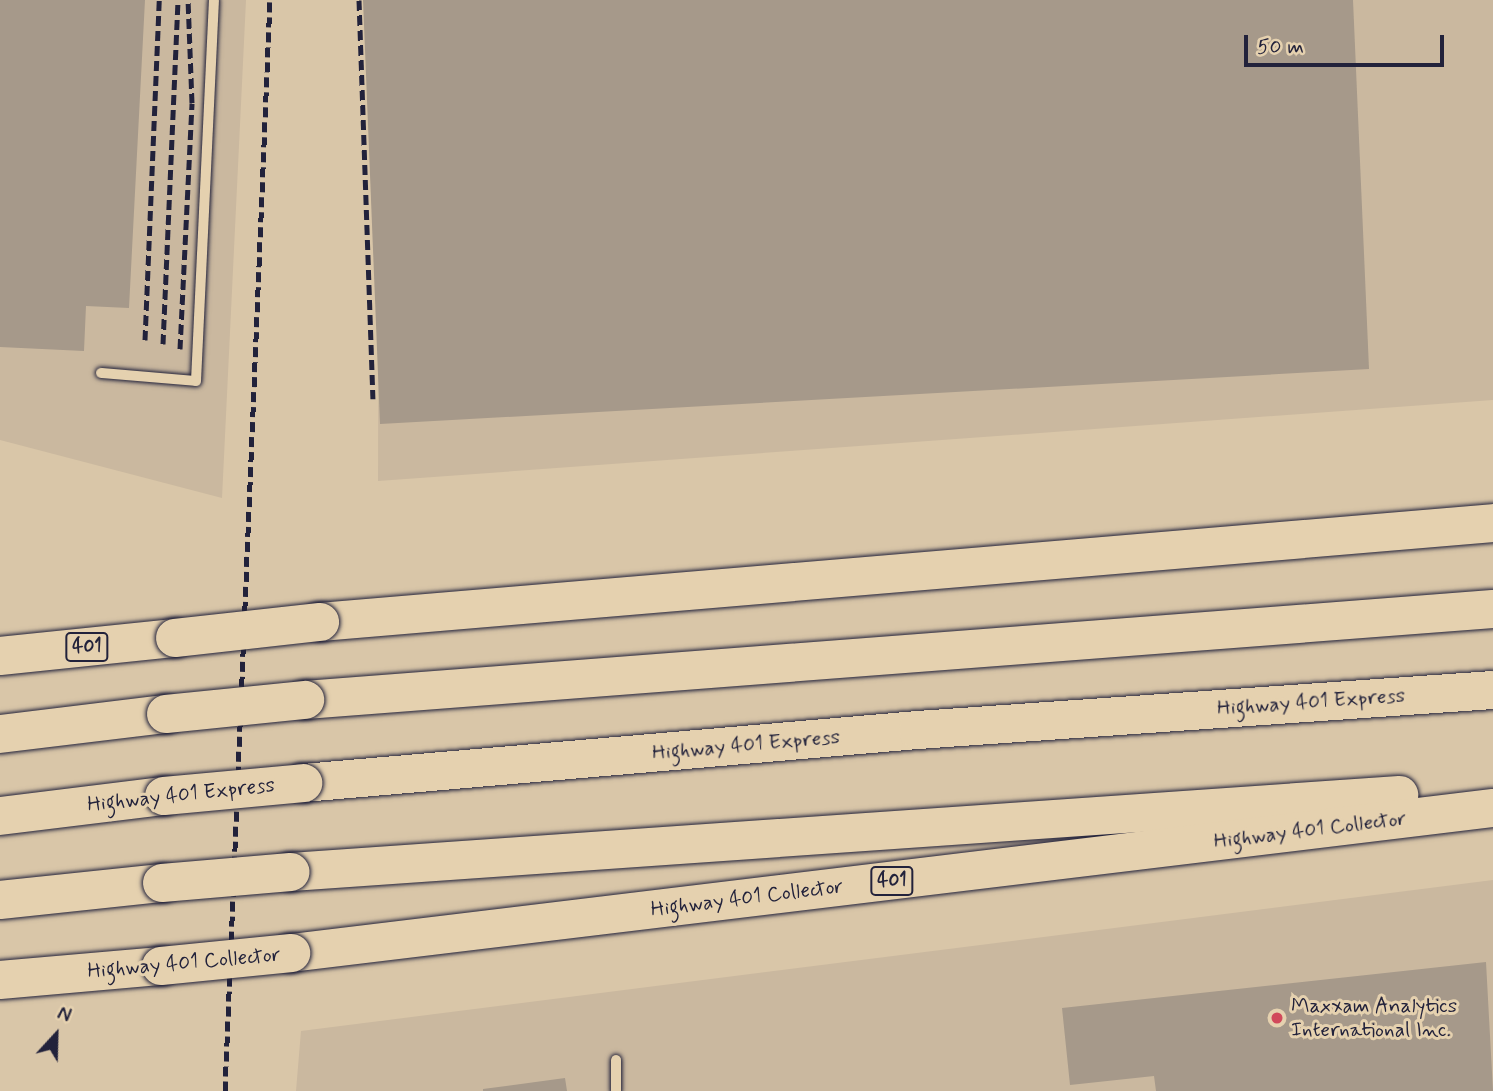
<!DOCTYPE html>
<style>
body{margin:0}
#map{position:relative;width:1493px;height:1091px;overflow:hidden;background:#d9c6a8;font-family:Mynerve,sans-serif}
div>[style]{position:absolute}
.built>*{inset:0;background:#cab89f}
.building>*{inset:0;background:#a6998a}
.roads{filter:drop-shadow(0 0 2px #22223b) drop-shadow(0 0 2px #22223b)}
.lane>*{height:10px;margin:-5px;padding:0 5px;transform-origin:5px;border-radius:5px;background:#e5d1af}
.highway>*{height:38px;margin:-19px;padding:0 19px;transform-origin:19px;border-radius:19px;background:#e5d1af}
.rail>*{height:5px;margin-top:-2.5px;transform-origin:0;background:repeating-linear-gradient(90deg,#22223b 0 10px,transparent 0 15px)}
.bridges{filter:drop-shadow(0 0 2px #22223b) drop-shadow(0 0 2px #22223b)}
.highway-bridge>*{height:38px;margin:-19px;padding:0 19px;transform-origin:19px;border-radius:19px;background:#e5d1af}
.dots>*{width:19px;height:19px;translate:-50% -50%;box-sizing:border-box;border:4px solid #e5d1af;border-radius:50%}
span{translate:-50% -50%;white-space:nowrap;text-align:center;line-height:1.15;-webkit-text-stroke:6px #e5d1af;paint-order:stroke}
.shield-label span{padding:2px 5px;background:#e5d1af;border:2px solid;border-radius:5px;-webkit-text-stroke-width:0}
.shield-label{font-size:19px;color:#22223b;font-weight:700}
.street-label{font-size:21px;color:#22223b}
.poi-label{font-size:21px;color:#22223b}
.left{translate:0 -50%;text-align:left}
.north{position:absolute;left:21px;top:1000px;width:70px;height:70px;-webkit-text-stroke:5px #e5d1af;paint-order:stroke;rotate:22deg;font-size:19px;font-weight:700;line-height:28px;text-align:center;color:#22223b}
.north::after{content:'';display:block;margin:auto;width:24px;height:32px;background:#22223b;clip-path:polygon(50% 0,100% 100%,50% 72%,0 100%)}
.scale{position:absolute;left:1244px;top:35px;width:200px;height:32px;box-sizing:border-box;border:4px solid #22223b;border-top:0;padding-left:9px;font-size:21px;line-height:24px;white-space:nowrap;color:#22223b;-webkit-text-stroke:5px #e5d1af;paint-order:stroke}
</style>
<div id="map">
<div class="built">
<div style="clip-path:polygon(0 0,246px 0,222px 498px,0 440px)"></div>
<div style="clip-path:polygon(379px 0,1493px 0,1493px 400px,378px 481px)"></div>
<div style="clip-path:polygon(1493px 880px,1493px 1091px,296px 1091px,301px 1031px)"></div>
</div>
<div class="building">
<div style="clip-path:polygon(0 0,145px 0,129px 308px,86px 306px,84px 351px,0 347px)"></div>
<div style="clip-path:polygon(363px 0,1353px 0,1369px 369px,380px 424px)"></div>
<div style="clip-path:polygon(1486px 962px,1493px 1091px,1156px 1091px,1154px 1076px,1070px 1085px,1062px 1008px)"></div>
<div style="clip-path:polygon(565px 1078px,567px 1091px,483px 1091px,483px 1089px)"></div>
</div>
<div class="roads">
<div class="lane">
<div style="left:101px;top:373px;width:95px;rotate:4.8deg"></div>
<div style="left:196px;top:381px;width:381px;rotate:-87.3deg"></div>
<div style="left:616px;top:1060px;width:31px;rotate:90deg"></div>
</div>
<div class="highway">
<div style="left:320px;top:622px;width:1177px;rotate:-4.82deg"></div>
<div style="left:0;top:656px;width:176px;rotate:-5.9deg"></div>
<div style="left:305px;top:700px;width:1191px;rotate:-4.38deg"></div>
<div style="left:0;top:734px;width:167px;rotate:-6.9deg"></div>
<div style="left:303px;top:783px;width:617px;rotate:-4.93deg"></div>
<div style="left:918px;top:730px;width:576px;rotate:-3.98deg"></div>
<div style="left:0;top:816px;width:165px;rotate:-7deg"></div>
<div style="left:291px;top:872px;width:1111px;rotate:-3.98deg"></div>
<div style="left:0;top:900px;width:163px;rotate:-6deg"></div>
<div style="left:291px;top:953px;width:1211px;rotate:-6.88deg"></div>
<div style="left:0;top:980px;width:162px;rotate:-5deg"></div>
</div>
</div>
<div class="rail">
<div style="left:359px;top:0;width:399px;rotate:88deg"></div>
<div style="left:145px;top:340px;width:340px;rotate:-87.6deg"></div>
<div style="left:163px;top:344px;width:344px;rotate:-87.5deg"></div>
<div style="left:180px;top:349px;width:246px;rotate:-87.2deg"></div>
<div style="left:192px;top:103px;width:103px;rotate:-92.2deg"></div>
<div style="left:225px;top:1091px;width:1092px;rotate:-87.64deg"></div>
</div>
<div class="bridges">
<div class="highway-bridge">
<div style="left:175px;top:638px;width:146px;rotate:-6.3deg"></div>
<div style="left:166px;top:714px;width:140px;rotate:-5.8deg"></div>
<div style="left:164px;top:796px;width:140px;rotate:-5.3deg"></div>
<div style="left:162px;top:883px;width:129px;rotate:-4.9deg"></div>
<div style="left:161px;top:966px;width:131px;rotate:-5.7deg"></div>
</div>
</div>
<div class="dots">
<div style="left:1277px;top:1018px;background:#d1495b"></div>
</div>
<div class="shield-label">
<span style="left:87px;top:647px">401</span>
<span style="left:892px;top:881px">401</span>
</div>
<div class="street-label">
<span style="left:1311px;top:702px;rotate:-4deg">Highway 401 Express</span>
<span style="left:746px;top:745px;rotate:-5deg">Highway 401 Express</span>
<span style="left:181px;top:795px;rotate:-6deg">Highway 401 Express</span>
<span style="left:1310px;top:830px;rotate:-7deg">Highway 401 Collector</span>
<span style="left:747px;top:898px;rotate:-7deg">Highway 401 Collector</span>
<span style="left:184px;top:963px;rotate:-5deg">Highway 401 Collector</span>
</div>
<div class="poi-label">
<span class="left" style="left:1291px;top:1018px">Maxxam Analytics<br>International Inc.</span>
</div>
<div class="north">N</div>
<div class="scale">50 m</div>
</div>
